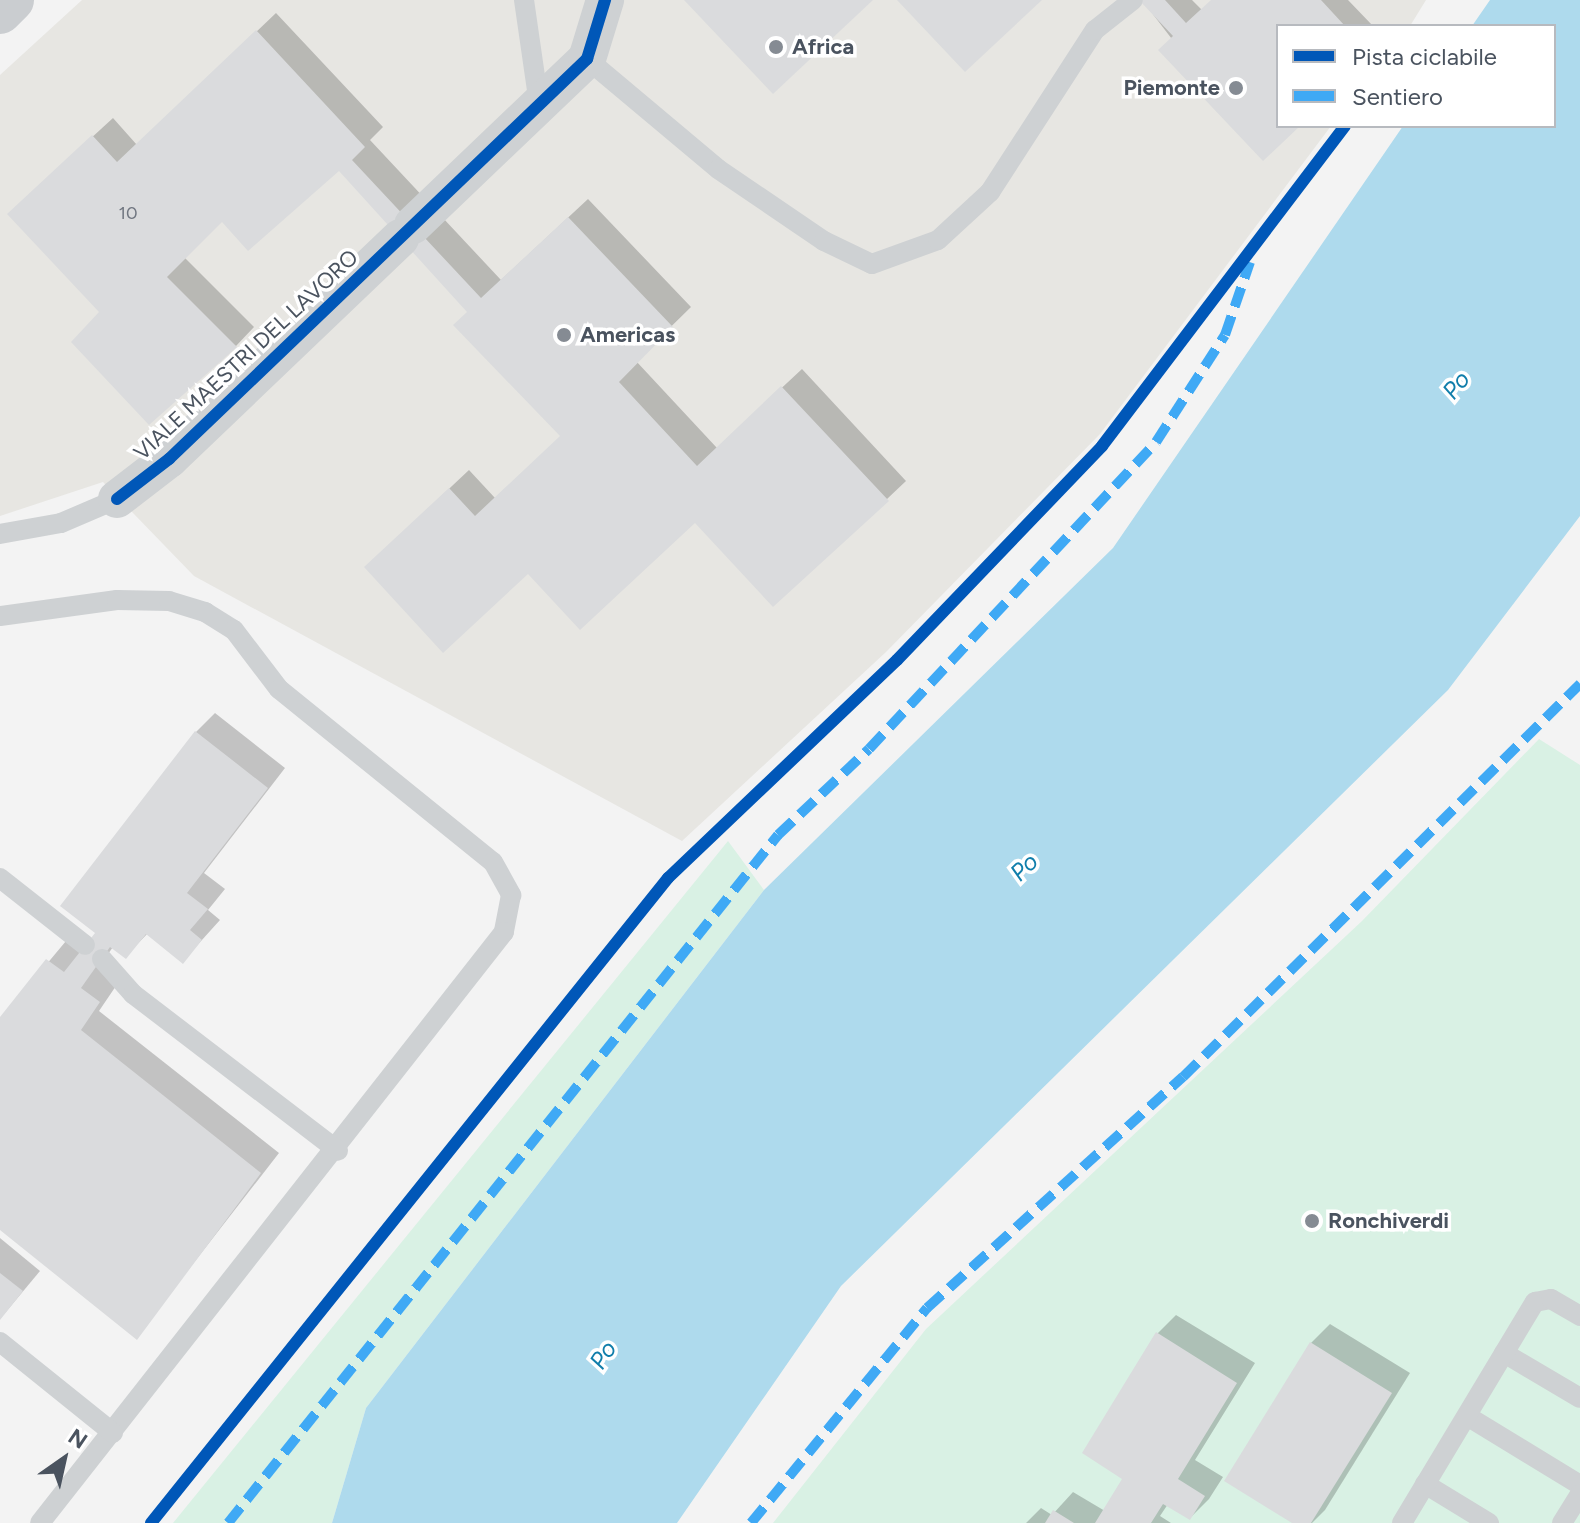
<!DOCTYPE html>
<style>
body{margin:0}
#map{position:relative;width:1580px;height:1523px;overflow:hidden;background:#f3f3f3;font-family:Figtree,sans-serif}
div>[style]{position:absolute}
.commercial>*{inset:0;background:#e7e6e2}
.green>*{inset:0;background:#d9f1e4}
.water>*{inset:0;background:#aedaed}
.shadow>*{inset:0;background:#0003}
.building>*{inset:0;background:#dadbdd}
.lane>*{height:20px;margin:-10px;padding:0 10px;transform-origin:10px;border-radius:10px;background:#ced1d3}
.street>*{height:38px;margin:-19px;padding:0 19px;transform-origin:19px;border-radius:19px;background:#ced1d3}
.primary>*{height:44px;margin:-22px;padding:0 22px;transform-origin:22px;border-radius:22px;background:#cacdd0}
.quiet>*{height:10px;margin-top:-5px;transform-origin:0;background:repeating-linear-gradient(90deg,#3fa9f5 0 20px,transparent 0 30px)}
.cycleway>*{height:12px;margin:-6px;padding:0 6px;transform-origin:6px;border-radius:6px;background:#0057b8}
.dots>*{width:22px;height:22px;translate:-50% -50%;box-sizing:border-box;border:4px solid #fff;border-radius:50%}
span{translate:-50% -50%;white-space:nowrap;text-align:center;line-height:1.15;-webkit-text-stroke:7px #fff;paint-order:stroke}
.number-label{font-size:18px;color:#707680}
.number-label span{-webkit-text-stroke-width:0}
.poi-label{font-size:22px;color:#4a535f;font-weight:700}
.left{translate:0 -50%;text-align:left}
.right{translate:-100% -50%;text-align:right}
.street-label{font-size:22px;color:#4a535f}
.water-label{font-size:24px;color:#107eab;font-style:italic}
.legend{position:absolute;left:1276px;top:24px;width:280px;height:104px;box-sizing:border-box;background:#fff;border:2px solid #b7babf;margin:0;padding:10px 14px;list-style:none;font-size:24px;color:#4a535f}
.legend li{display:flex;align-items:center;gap:16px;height:40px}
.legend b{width:40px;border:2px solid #b7babf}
.north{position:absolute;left:24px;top:1419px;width:80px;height:80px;-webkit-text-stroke:6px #fff;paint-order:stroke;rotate:34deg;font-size:22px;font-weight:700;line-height:32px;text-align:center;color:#4a535f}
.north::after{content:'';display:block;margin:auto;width:28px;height:36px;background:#4a535f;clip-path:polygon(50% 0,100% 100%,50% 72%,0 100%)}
</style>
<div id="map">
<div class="commercial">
<div style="clip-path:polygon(82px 0,1426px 0,1410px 26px,1278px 26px,1278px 126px,1331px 126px,1100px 434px,886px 652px,682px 841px,194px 576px,103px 482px,0 516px,0 75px)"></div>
</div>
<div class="green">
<div style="clip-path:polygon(1539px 739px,1580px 765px,1580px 1523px,773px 1523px,926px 1329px,1362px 921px)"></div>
<div style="clip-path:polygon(728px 841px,764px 890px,366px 1408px,332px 1523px,173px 1523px)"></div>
</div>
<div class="water">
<div style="clip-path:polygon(1490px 0,1580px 0,1580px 516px,1448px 690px,841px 1286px,677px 1523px,332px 1523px,366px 1408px,764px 890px,1113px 548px,1403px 126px,1554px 126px,1554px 26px,1472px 26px)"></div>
</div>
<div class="shadow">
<div style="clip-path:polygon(1142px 0,1192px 0,1202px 10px,1213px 0,1348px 0,1373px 26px,1278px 26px,1278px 126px,1297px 126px,1263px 158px)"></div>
<div style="clip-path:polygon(276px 13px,383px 127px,370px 140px,501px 280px,588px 199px,691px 307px,636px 361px,717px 448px,802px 369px,906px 481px,887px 499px,695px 520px,528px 571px,385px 549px,469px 470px,495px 498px,562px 436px,469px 311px,339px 169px,223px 219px,184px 257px,254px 327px,236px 346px,102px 312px,29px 195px,113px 118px,137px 145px)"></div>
<div style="clip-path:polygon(215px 713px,285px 768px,204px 873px,225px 889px,208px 910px,220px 920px,183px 961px,148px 933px,126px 956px,113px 947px,98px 968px,118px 983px,99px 1011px,279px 1153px,136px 1337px,0 1227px,0 1020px,66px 941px,82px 953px,98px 933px,196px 732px)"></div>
<div style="clip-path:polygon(0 1238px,40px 1271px,0 1319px)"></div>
<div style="clip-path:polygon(1176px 1315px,1255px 1363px,1195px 1460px,1223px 1477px,1209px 1499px,1190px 1518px,1168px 1504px,1160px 1516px,1171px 1523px,1026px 1523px,1041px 1508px,1052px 1515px,1073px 1492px,1105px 1511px,1125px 1478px,1157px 1334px)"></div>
<div style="clip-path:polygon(1330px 1324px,1410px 1373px,1325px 1510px,1312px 1523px,1296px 1523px,1311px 1343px)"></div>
</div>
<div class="building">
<div style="clip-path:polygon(684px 0,873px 0,773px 94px)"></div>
<div style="clip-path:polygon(897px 0,1042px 0,965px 72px)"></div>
<div style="clip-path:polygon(1139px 0,1165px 0,1186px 23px,1211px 0,1321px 0,1345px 26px,1278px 26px,1278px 126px,1300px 126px,1263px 161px,1158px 50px,1173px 36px)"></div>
<div style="clip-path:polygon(256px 30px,365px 147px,352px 160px,481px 298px,568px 217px,673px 327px,619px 382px,697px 466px,781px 386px,889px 501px,773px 607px,695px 523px,580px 630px,528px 574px,443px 653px,364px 567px,449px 488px,475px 516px,560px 436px,453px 325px,467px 312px,339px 171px,248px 251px,222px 222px,167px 277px,237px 347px,149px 425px,71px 342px,99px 312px,7px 214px,92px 135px,117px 162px)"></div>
<div style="clip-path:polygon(195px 731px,268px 788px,187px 893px,208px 909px,190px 930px,202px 940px,183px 964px,146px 934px,126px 959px,110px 947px,81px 988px,100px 1002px,81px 1030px,261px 1173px,137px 1340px,0 1230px,0 1017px,46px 959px,64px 972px,95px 933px,60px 906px)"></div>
<div style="clip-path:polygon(0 1273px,23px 1291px,0 1320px)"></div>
<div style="clip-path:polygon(1156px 1332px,1237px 1383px,1178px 1479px,1205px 1496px,1190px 1520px,1163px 1504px,1151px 1523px,1095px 1523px,1122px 1479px,1082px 1453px)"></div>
<div style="clip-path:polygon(1310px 1342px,1392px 1393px,1311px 1523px,1292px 1523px,1224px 1481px)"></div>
<div style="clip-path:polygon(1053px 1510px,1074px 1523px,1045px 1523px)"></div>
</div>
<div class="lane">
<div style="left:524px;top:0;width:105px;rotate:81.8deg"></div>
<div style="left:587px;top:59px;width:171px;rotate:40deg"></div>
<div style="left:718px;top:169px;width:128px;rotate:34.2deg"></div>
<div style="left:824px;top:241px;width:53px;rotate:25.6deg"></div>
<div style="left:872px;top:264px;width:70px;rotate:-20deg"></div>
<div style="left:938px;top:240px;width:71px;rotate:-42.7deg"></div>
<div style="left:990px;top:192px;width:193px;rotate:-57.1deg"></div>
<div style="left:1095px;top:30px;width:48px;rotate:-38.3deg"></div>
<div style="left:0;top:534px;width:62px;rotate:-10.2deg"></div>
<div style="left:61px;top:523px;width:61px;rotate:-23.2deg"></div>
<div style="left:0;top:616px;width:118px;rotate:-7.8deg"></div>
<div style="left:117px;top:600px;width:52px;rotate:1.1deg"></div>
<div style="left:169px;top:601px;width:38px;rotate:17deg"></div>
<div style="left:205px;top:612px;width:34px;rotate:32deg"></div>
<div style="left:234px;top:630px;width:74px;rotate:52.7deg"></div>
<div style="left:279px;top:689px;width:275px;rotate:39deg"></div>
<div style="left:493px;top:862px;width:38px;rotate:61deg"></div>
<div style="left:511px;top:895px;width:38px;rotate:101deg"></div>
<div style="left:504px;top:932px;width:751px;rotate:128.14deg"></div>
<div style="left:0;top:878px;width:108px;rotate:38.2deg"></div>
<div style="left:102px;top:959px;width:47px;rotate:48.5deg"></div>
<div style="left:133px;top:994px;width:258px;rotate:37.4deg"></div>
<div style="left:0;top:1342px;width:145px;rotate:38.8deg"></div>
<div style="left:1504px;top:1353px;width:88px;rotate:30.6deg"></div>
<div style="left:1467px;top:1416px;width:132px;rotate:31.4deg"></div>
<div style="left:1425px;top:1484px;width:75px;rotate:31.4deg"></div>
<div style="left:1402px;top:1523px;width:258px;rotate:-59deg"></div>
<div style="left:1535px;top:1302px;width:16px;rotate:-11deg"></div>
<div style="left:1551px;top:1299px;width:34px;rotate:30deg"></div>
<div style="left:1562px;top:1523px;width:34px;rotate:-58deg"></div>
</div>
<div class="street">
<div style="left:413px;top:225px;width:240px;rotate:-43.7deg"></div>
<div style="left:587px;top:59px;width:62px;rotate:-73deg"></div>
<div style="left:117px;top:499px;width:66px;rotate:-37.6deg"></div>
<div style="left:169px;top:459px;width:320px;rotate:-43.7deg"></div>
</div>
<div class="primary">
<div style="left:0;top:12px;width:17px;rotate:-45deg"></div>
</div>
<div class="quiet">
<div style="left:228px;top:1523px;width:881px;rotate:-51.36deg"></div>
<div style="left:778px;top:835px;width:125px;rotate:-43.4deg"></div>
<div style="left:869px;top:749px;width:420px;rotate:-46.9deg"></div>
<div style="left:1156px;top:442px;width:127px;rotate:-57.2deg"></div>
<div style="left:1225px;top:335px;width:77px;rotate:-71.1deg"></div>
<div style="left:751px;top:1523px;width:278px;rotate:-50.7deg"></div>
<div style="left:927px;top:1308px;width:345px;rotate:-42.1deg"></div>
<div style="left:1183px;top:1077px;width:559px;rotate:-44.71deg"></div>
</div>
<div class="cycleway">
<div style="left:117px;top:499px;width:66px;rotate:-37.6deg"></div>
<div style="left:169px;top:459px;width:579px;rotate:-43.74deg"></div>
<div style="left:587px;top:59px;width:62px;rotate:-73deg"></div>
<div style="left:151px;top:1523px;width:827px;rotate:-51.29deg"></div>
<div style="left:668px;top:878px;width:316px;rotate:-43.6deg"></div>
<div style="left:897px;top:660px;width:296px;rotate:-46.2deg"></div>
<div style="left:1102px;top:446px;width:402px;rotate:-52.8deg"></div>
</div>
<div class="dots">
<div style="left:776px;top:47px;background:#858b93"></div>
<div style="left:1236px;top:88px;background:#858b93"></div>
<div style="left:564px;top:335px;background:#858b93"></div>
<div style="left:1312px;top:1221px;background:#858b93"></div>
</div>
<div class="number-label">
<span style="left:128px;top:213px">10</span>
</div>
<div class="poi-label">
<span class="left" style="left:792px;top:47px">Africa</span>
<span class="right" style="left:1220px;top:88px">Piemonte</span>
<span class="left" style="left:580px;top:335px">Americas</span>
<span class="left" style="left:1328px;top:1221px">Ronchiverdi</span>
</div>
<div class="street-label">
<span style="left:246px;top:355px;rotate:-43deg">VIALE MAESTRI DEL LAVORO</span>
</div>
<div class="water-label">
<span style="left:1456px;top:385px;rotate:-51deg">Po</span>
<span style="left:1024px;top:867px;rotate:-45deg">Po</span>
<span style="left:603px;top:1355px;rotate:-57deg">Po</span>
</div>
<ul class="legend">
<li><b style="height:10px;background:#0057b8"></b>Pista ciclabile</li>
<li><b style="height:10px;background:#3fa9f5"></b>Sentiero</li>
</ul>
<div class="north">N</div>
</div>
